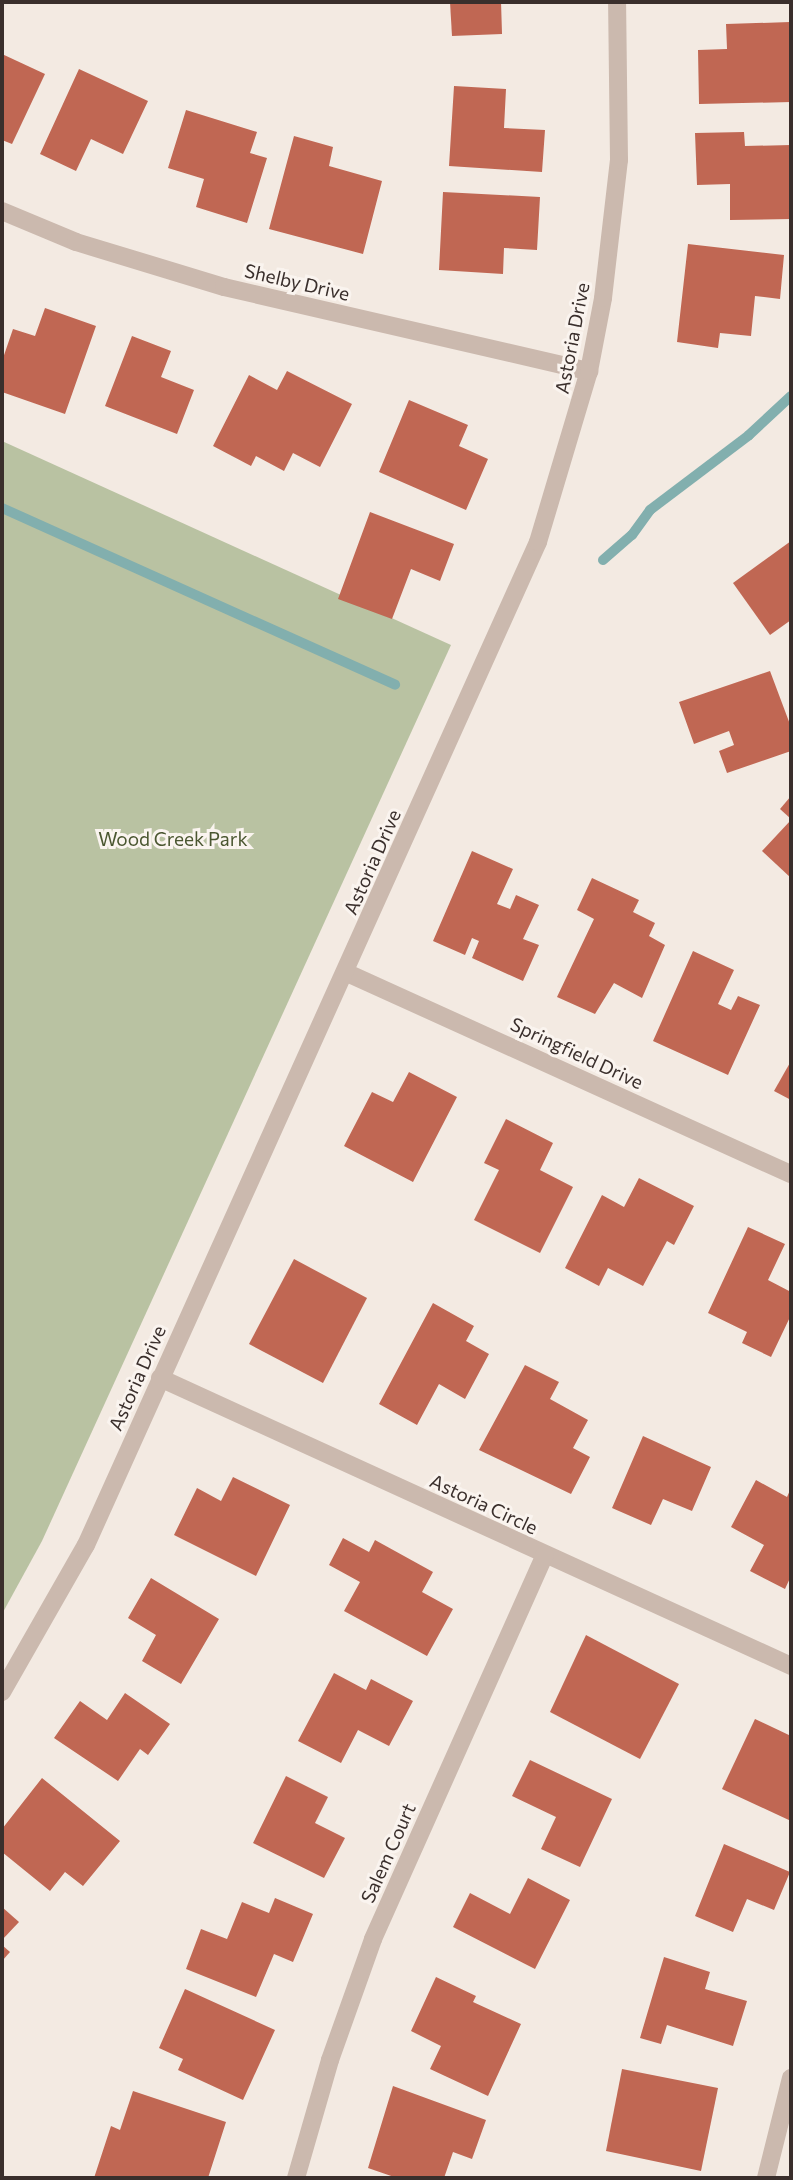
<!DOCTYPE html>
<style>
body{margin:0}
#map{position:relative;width:793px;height:2180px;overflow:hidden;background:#f3eae2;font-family:Commissioner,sans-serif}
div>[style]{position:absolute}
.green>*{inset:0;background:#b9c2a2}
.stream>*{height:10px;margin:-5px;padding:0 5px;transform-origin:5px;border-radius:5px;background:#82afae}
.building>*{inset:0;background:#c06753}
.minor>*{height:18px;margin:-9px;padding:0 9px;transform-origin:9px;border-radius:9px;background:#cbb9ae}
span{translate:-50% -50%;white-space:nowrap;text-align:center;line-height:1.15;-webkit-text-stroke:6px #faf4ef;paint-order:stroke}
.street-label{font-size:19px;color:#3a2f2c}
.park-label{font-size:19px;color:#4b5731}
.frame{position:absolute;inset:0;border:4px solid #3a2f2c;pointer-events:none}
</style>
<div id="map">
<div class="green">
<div style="clip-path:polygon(2px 441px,451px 645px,42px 1541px,2px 1614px)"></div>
</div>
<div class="stream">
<div style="left:2px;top:508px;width:431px;rotate:24.2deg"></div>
<div style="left:603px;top:560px;width:38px;rotate:-41deg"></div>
<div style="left:632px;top:535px;width:31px;rotate:-54deg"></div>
<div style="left:650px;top:510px;width:124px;rotate:-37.1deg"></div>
<div style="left:749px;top:435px;width:57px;rotate:-42.9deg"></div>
</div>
<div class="building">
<div style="clip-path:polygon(450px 2px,501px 2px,502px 34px,452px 36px)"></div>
<div style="clip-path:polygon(790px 22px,791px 102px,699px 104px,698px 50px,727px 49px,726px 24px)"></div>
<div style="clip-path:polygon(2px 54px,45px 74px,12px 144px,2px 140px)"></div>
<div style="clip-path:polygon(79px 69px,148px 101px,123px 154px,91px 139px,76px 171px,40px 154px)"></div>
<div style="clip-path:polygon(454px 86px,506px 89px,504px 128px,545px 130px,542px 172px,449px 166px)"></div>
<div style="clip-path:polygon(186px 110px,257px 132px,250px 153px,267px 158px,247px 223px,196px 207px,204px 179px,168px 168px)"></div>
<div style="clip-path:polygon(744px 132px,745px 146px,791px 145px,791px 219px,730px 220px,730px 184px,697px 185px,695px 133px)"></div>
<div style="clip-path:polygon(294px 136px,333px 147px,329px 166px,382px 181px,363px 254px,269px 229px)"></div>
<div style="clip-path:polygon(443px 192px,540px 197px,537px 250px,504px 248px,503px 274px,439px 270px)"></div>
<div style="clip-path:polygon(688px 244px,784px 255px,780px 299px,755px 296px,751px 336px,720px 333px,718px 348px,677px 342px)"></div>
<div style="clip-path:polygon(45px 308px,96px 326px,65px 414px,2px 392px,2px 361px,13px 329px,35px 336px)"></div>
<div style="clip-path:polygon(132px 336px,171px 351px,161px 377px,194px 390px,177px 434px,105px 406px)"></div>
<div style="clip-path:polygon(287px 371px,352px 404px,320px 467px,293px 453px,284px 471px,256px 456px,251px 466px,213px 446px,249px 375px,277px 390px)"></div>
<div style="clip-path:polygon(409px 400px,468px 425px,459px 446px,488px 459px,466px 510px,379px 472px)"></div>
<div style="clip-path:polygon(370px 512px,454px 544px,440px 581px,411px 569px,392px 619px,338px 599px)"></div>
<div style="clip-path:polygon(791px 541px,791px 620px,770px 635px,733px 583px)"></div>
<div style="clip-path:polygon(770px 671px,791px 727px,791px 751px,727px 773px,719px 751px,734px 745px,729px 731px,694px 744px,679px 702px)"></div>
<div style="clip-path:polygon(791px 796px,791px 819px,780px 809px)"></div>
<div style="clip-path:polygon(791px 820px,791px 878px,762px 851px)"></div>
<div style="clip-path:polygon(472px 851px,513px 869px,497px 904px,510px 909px,516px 895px,539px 905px,523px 939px,539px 945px,523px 981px,472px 958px,479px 941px,472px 938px,465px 955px,433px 941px)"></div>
<div style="clip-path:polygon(592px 878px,639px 900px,633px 912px,655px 923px,649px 936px,665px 945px,642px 998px,614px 983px,595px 1014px,557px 997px,594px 919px,577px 910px)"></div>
<div style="clip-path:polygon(693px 951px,734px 970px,718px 1004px,731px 1010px,738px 996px,760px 1005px,728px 1075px,653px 1041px)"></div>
<div style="clip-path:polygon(791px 1061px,791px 1100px,774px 1091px)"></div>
<div style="clip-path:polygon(409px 1072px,457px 1097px,413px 1182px,344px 1146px,372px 1092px,393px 1102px)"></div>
<div style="clip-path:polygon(506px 1119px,553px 1143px,540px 1170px,573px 1187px,540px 1253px,474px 1220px,499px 1170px,484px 1163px)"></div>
<div style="clip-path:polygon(639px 1178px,694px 1206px,674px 1245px,667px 1241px,643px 1286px,608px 1268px,599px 1286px,565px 1268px,602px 1195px,624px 1207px)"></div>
<div style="clip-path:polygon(748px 1227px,785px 1244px,768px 1280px,791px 1292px,791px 1315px,771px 1357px,742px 1343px,747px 1332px,708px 1313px)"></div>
<div style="clip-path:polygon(294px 1259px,367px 1298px,323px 1383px,249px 1344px)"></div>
<div style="clip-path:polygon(433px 1303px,474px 1326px,466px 1341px,489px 1354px,465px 1399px,439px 1384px,417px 1425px,379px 1404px)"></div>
<div style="clip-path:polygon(525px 1365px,559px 1382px,550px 1399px,588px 1420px,573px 1448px,590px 1457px,571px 1494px,479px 1450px)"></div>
<div style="clip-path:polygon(643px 1436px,711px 1467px,692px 1511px,663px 1499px,651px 1525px,612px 1508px)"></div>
<div style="clip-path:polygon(233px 1477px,290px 1505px,256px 1576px,174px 1535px,197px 1488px,221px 1501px)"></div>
<div style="clip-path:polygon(756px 1480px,787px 1497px,791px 1488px,791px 1576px,785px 1589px,750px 1571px,764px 1545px,731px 1527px)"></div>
<div style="clip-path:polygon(343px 1538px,369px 1552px,375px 1540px,433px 1572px,422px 1592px,453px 1609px,427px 1656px,344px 1611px,360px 1582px,329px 1565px)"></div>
<div style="clip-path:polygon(151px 1578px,219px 1619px,181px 1684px,142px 1661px,156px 1635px,128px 1618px)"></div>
<div style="clip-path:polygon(586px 1635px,679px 1684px,640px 1759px,550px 1712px)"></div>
<div style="clip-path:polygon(334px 1673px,366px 1690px,371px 1679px,413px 1701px,389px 1746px,358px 1730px,341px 1763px,298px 1741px)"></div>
<div style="clip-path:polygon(125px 1693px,170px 1724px,148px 1755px,140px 1749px,118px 1781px,54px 1738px,80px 1701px,107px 1720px)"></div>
<div style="clip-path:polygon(755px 1719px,791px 1736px,791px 1821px,722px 1789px)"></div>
<div style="clip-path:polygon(530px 1760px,612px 1799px,580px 1867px,541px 1849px,556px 1817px,512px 1796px)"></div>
<div style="clip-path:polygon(286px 1776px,328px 1797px,315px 1823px,345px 1838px,324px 1878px,253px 1843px)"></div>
<div style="clip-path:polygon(42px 1778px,120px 1841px,83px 1886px,65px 1872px,50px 1891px,2px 1852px,2px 1829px)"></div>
<div style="clip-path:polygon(724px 1844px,790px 1872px,774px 1910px,747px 1899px,733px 1932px,695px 1916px)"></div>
<div style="clip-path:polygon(528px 1878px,570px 1900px,535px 1969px,453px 1927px,470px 1893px,510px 1914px)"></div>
<div style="clip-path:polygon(275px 1898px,313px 1914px,293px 1962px,274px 1954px,256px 1997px,186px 1969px,201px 1929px,227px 1939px,242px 1902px,269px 1913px)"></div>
<div style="clip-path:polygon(2px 1907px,19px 1922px,2px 1940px)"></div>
<div style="clip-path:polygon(2px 1945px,10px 1952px,2px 1961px)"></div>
<div style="clip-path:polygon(664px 1957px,710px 1972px,705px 1989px,747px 2001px,733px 2046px,667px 2025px,661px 2044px,640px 2038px)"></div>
<div style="clip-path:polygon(436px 1977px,476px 1996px,473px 2002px,521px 2024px,488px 2096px,430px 2069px,441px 2046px,411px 2031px)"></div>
<div style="clip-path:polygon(185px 1989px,275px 2030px,243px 2100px,178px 2070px,183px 2059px,159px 2048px)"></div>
<div style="clip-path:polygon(622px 2069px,718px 2088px,701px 2171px,606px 2151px)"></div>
<div style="clip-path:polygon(393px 2086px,486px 2120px,472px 2159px,453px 2152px,444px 2178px,397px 2178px,368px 2168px)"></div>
<div style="clip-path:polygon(133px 2091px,226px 2122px,208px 2178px,94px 2178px,111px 2126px,120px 2130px)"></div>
</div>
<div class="minor">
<div style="left:2px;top:211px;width:80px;rotate:22.7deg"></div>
<div style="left:76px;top:242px;width:155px;rotate:16.9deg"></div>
<div style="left:224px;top:287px;width:375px;rotate:13deg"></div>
<div style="left:345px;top:972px;width:490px;rotate:24.4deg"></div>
<div style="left:160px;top:1378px;width:694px;rotate:24.53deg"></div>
<div style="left:2px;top:1692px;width:169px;rotate:-60.3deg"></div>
<div style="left:86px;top:1545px;width:1100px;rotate:-65.74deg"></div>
<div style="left:538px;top:542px;width:178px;rotate:-73.4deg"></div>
<div style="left:589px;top:371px;width:74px;rotate:-79.1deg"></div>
<div style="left:603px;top:298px;width:139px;rotate:-83.4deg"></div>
<div style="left:619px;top:160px;width:158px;rotate:-90.7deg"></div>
<div style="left:296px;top:2178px;width:123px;rotate:-73.9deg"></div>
<div style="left:330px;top:2060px;width:128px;rotate:-70.4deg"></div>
<div style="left:373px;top:1939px;width:421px;rotate:-65.9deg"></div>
<div style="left:766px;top:2178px;width:103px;rotate:-76deg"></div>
</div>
<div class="street-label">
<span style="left:297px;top:282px;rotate:13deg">Shelby Drive</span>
<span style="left:572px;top:338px;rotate:-79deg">Astoria Drive</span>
<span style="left:372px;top:862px;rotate:-66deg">Astoria Drive</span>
<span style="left:577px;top:1053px;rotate:25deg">Springfield Drive</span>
<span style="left:137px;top:1378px;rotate:-66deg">Astoria Drive</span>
<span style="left:484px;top:1504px;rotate:25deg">Astoria Circle</span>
<span style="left:388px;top:1853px;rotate:-66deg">Salem Court</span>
</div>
<div class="park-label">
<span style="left:173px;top:839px">Wood Creek Park</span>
</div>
<div class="frame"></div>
</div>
